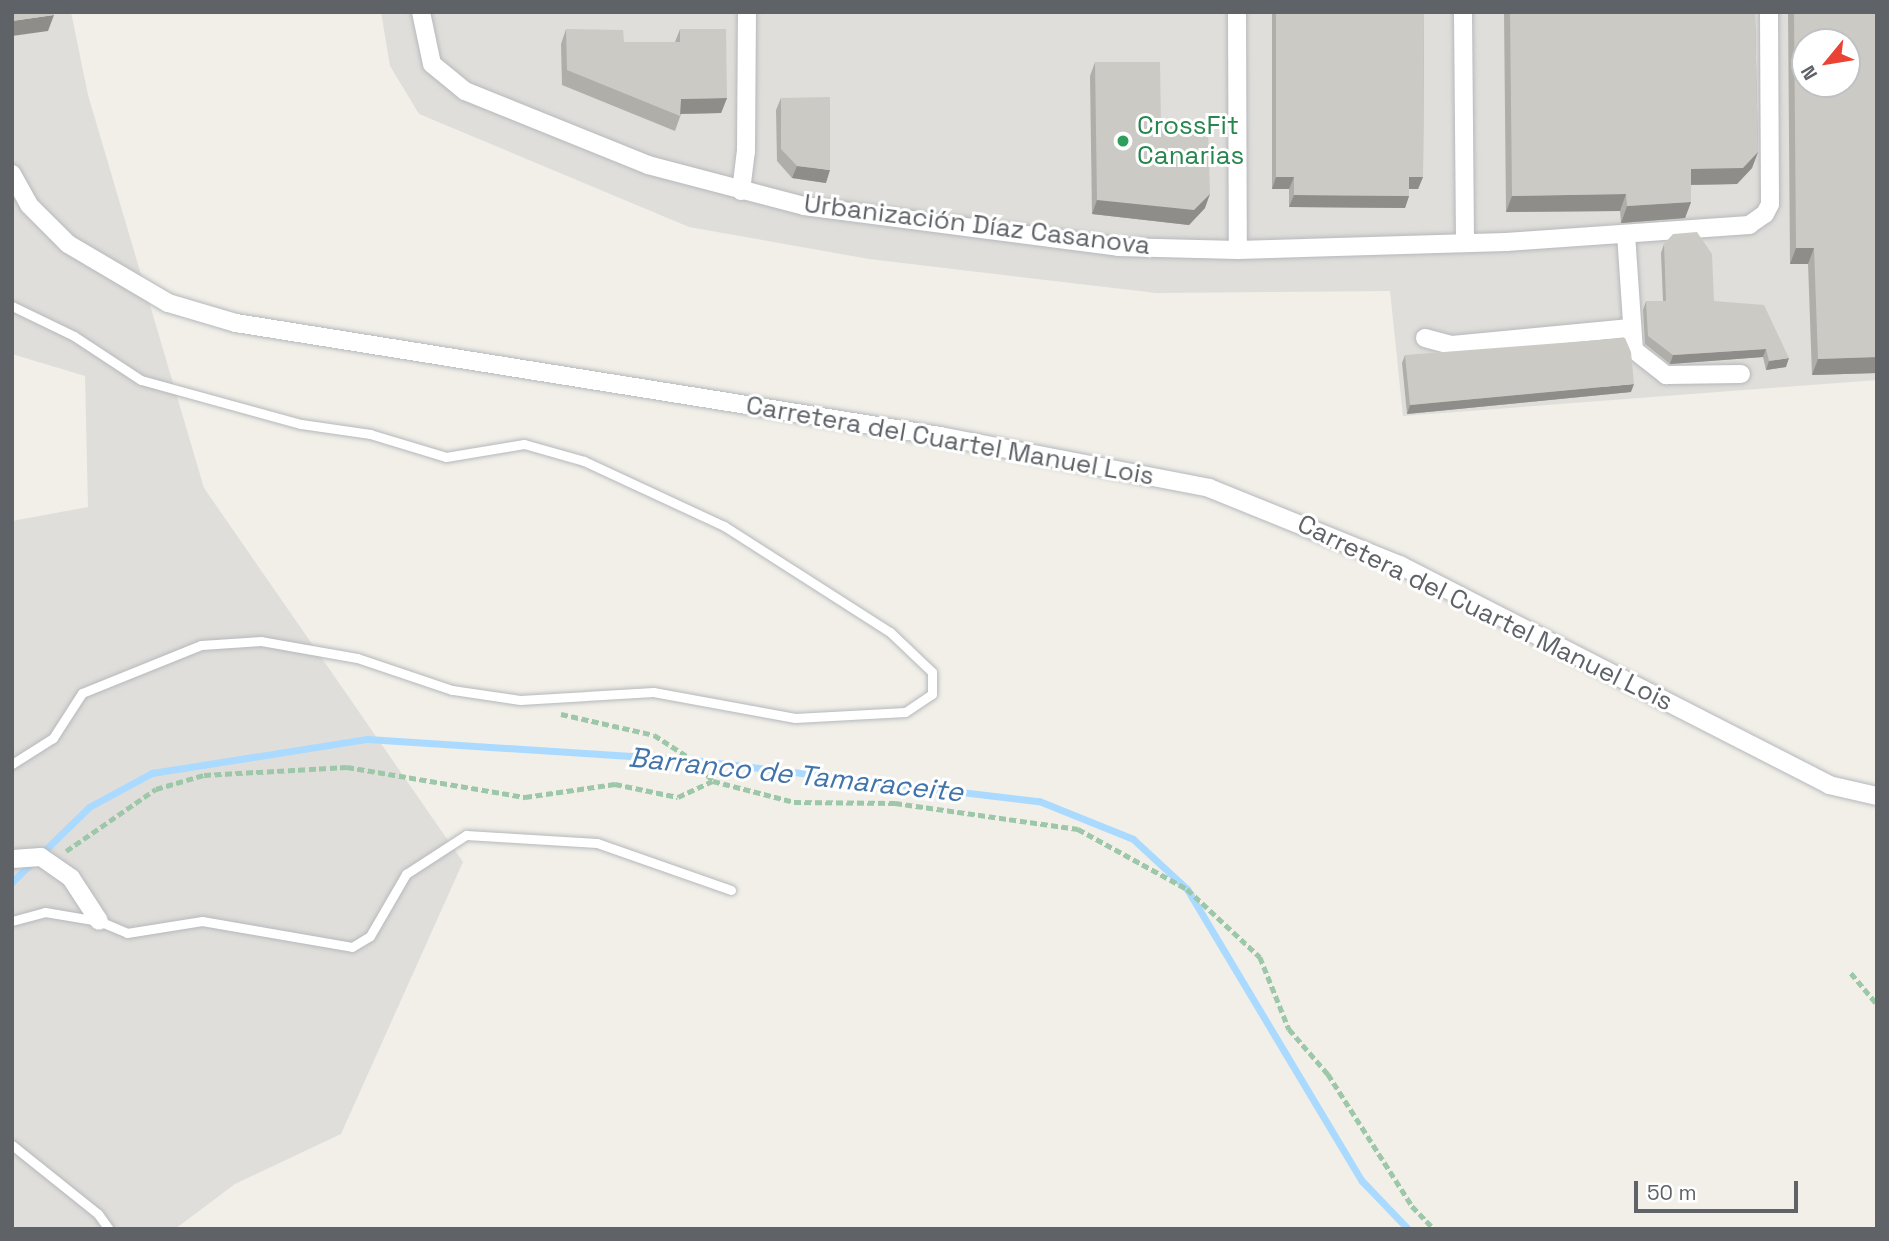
<!DOCTYPE html>
<meta charset="utf-8">
<style>
body{margin:0}
#map{position:relative;width:1889px;height:1241px;overflow:hidden;background:#f1efe8;font-family:"Space Grotesk",sans-serif}
div>[style]{position:absolute}
.industrial>*{inset:0;background:#e0deda}
.stream>*{height:7px;margin:-3.5px;padding:0 3.5px;transform-origin:3.5px;border-radius:3.5px;background:#aadaff}
.path>*{height:4.5px;margin-top:-2.25px;transform-origin:0;background:repeating-linear-gradient(90deg,#9cc7a9 0 7px,transparent 0 10.5px)}
.roads{filter:drop-shadow(0 0 2px #b5b8bc) drop-shadow(0 0 2px #b5b8bc)}
.lane>*{height:9px;margin:-4.5px;padding:0 4.5px;transform-origin:4.5px;border-radius:4.5px;background:#fff}
.street>*{height:18px;margin:-9px;padding:0 9px;transform-origin:9px;border-radius:9px;background:#fff}
.wall>*{inset:0;background:#afaea9}
.shaded-wall>*{inset:0;background:#8f8d8a}
.building>*{inset:0;background:#cccac5}
.dots>*{width:19px;height:19px;translate:-50% -50%;box-sizing:border-box;border:4px solid #fff;border-radius:50%}
span{translate:-50% -50%;white-space:nowrap;text-align:center;line-height:1.15;-webkit-text-stroke:6px #fff;paint-order:stroke}
.leisure-label{font-size:26px;color:#27864d}
.left{translate:0 -50%;text-align:left}
.street-label{font-size:26px;color:#5f6368}
.water-label{font-size:28px;color:#4174aa;font-style:italic}
.frame{position:absolute;inset:0;border:14px solid #5f6368;pointer-events:none}
.north{position:absolute;left:1791px;top:28px;width:70px;height:70px;box-sizing:border-box;background:#fff;border:2px solid #bfc1c3;border-radius:50%;rotate:240deg;font-size:19px;font-weight:700;line-height:28px;text-align:center;color:#5f6368}
.north::after{content:'';display:block;margin:auto;width:24px;height:32px;background:#ea4335;clip-path:polygon(50% 0,100% 100%,50% 72%,0 100%)}
.scale{position:absolute;left:1634px;top:1181px;width:164px;height:32px;box-sizing:border-box;border:4px solid #5f6368;border-top:0;padding-left:9px;font-size:21px;line-height:24px;white-space:nowrap;color:#5f6368;-webkit-text-stroke:5px #fff;paint-order:stroke}
</style>
<div id="map">
<div class="industrial">
<div style="clip-path:polygon(12px 12px,71px 12px,88px 95px,204px 488px,463px 862px,341px 1134px,235px 1184px,175px 1229px,12px 1229px,12px 521px,88px 507px,85px 376px,12px 354px)"></div>
<div style="clip-path:polygon(evenodd,381px 12px,1877px 12px,1877px 380px,1403px 416px,1390px 291px,1156px 293px,869px 259px,689px 227px,419px 114px,390px 66px,381px 12px,1805px 42px,1847px 42px,1847px 84px,1805px 84px,1805px 42px)"></div>
</div>
<div class="stream">
<div style="left:12px;top:882px;width:107px;rotate:-44.2deg"></div>
<div style="left:89px;top:807px;width:72px;rotate:-28.4deg"></div>
<div style="left:152px;top:773px;width:218px;rotate:-9deg"></div>
<div style="left:367px;top:739px;width:327px;rotate:3.7deg"></div>
<div style="left:693px;top:760px;width:348px;rotate:6.8deg"></div>
<div style="left:1039px;top:801px;width:101px;rotate:22deg"></div>
<div style="left:1133px;top:839px;width:74px;rotate:42.8deg"></div>
<div style="left:1187px;top:889px;width:340px;rotate:59.1deg"></div>
<div style="left:1362px;top:1181px;width:66px;rotate:46.2deg"></div>
</div>
<div class="path">
<div style="left:561px;top:714px;width:95px;rotate:12.7deg"></div>
<div style="left:654px;top:735px;width:46px;rotate:32.7deg"></div>
<div style="left:693px;top:760px;width:29px;rotate:46deg"></div>
<div style="left:66px;top:851px;width:109px;rotate:-34.6deg"></div>
<div style="left:156px;top:789px;width:50px;rotate:-16.3deg"></div>
<div style="left:204px;top:775px;width:143px;rotate:-3.2deg"></div>
<div style="left:347px;top:767px;width:181px;rotate:9.6deg"></div>
<div style="left:525px;top:797px;width:91px;rotate:-8.2deg"></div>
<div style="left:615px;top:784px;width:64px;rotate:11.7deg"></div>
<div style="left:678px;top:797px;width:38px;rotate:-25deg"></div>
<div style="left:713px;top:781px;width:84px;rotate:14.5deg"></div>
<div style="left:794px;top:802px;width:101px;rotate:0.6deg"></div>
<div style="left:895px;top:803px;width:185px;rotate:8.1deg"></div>
<div style="left:1078px;top:829px;width:124px;rotate:28.8deg"></div>
<div style="left:1187px;top:889px;width:100px;rotate:43deg"></div>
<div style="left:1260px;top:957px;width:78px;rotate:68.1deg"></div>
<div style="left:1289px;top:1029px;width:60px;rotate:49.1deg"></div>
<div style="left:1328px;top:1074px;width:156px;rotate:57.5deg"></div>
<div style="left:1412px;top:1206px;width:32px;rotate:46deg"></div>
<div style="left:1851px;top:973px;width:40px;rotate:50deg"></div>
</div>
<div class="roads">
<div class="lane">
<div style="left:12px;top:306px;width:69px;rotate:25.8deg"></div>
<div style="left:74px;top:336px;width:80px;rotate:33.3deg"></div>
<div style="left:141px;top:380px;width:166px;rotate:15.4deg"></div>
<div style="left:301px;top:424px;width:70px;rotate:8.2deg"></div>
<div style="left:370px;top:434px;width:79px;rotate:16.8deg"></div>
<div style="left:446px;top:457px;width:79px;rotate:-9.5deg"></div>
<div style="left:524px;top:444px;width:62px;rotate:15.8deg"></div>
<div style="left:584px;top:461px;width:154px;rotate:24.9deg"></div>
<div style="left:724px;top:526px;width:197px;rotate:32.6deg"></div>
<div style="left:890px;top:632px;width:58px;rotate:43.6deg"></div>
<div style="left:932px;top:672px;width:22px;rotate:90deg"></div>
<div style="left:932px;top:694px;width:32px;rotate:146deg"></div>
<div style="left:905px;top:712px;width:110px;rotate:176.9deg"></div>
<div style="left:795px;top:718px;width:144px;rotate:-169.6deg"></div>
<div style="left:653px;top:692px;width:133px;rotate:176.6deg"></div>
<div style="left:520px;top:700px;width:69px;rotate:-171.6deg"></div>
<div style="left:452px;top:690px;width:100px;rotate:-161.4deg"></div>
<div style="left:357px;top:658px;width:97px;rotate:-170deg"></div>
<div style="left:261px;top:641px;width:60px;rotate:176.2deg"></div>
<div style="left:201px;top:645px;width:128px;rotate:158deg"></div>
<div style="left:82px;top:693px;width:54px;rotate:122.8deg"></div>
<div style="left:53px;top:738px;width:49px;rotate:147.6deg"></div>
<div style="left:12px;top:921px;width:34px;rotate:-15deg"></div>
<div style="left:45px;top:912px;width:55px;rotate:9.5deg"></div>
<div style="left:99px;top:921px;width:30px;rotate:23deg"></div>
<div style="left:127px;top:933px;width:76px;rotate:-9.1deg"></div>
<div style="left:202px;top:921px;width:152px;rotate:9.8deg"></div>
<div style="left:352px;top:947px;width:21px;rotate:-31deg"></div>
<div style="left:370px;top:936px;width:72px;rotate:-59.9deg"></div>
<div style="left:406px;top:874px;width:72px;rotate:-33deg"></div>
<div style="left:466px;top:835px;width:131px;rotate:3.5deg"></div>
<div style="left:597px;top:843px;width:142px;rotate:19.3deg"></div>
<div style="left:12px;top:1145px;width:110px;rotate:38.7deg"></div>
<div style="left:98px;top:1214px;width:19px;rotate:54deg"></div>
</div>
<div class="street">
<div style="left:421px;top:12px;width:53px;rotate:78.1deg"></div>
<div style="left:432px;top:64px;width:43px;rotate:39.3deg"></div>
<div style="left:465px;top:91px;width:197px;rotate:22deg"></div>
<div style="left:648px;top:165px;width:161px;rotate:14.7deg"></div>
<div style="left:804px;top:206px;width:317px;rotate:7.4deg"></div>
<div style="left:1118px;top:247px;width:120px;rotate:1.4deg"></div>
<div style="left:1238px;top:250px;width:268px;rotate:-1.7deg"></div>
<div style="left:1506px;top:242px;width:244px;rotate:-4deg"></div>
<div style="left:1749px;top:225px;width:19px;rotate:-35deg"></div>
<div style="left:1765px;top:214px;width:11px;rotate:-63deg"></div>
<div style="left:1770px;top:204px;width:192px;rotate:-90.3deg"></div>
<div style="left:1237px;top:12px;width:238px;rotate:89.8deg"></div>
<div style="left:1463px;top:12px;width:231px;rotate:89.5deg"></div>
<div style="left:12px;top:174px;width:35px;rotate:61deg"></div>
<div style="left:29px;top:205px;width:55px;rotate:45deg"></div>
<div style="left:68px;top:244px;width:116px;rotate:30.5deg"></div>
<div style="left:168px;top:303px;width:71px;rotate:16.4deg"></div>
<div style="left:236px;top:323px;width:713px;rotate:9.12deg"></div>
<div style="left:940px;top:436px;width:274px;rotate:10.9deg"></div>
<div style="left:1209px;top:488px;width:206px;rotate:22deg"></div>
<div style="left:1400px;top:565px;width:482px;rotate:27.1deg"></div>
<div style="left:1829px;top:785px;width:49px;rotate:12.9deg"></div>
<div style="left:741px;top:191px;width:39px;rotate:-83deg"></div>
<div style="left:746px;top:152px;width:140px;rotate:-89.6deg"></div>
<div style="left:1626px;top:234px;width:116px;rotate:86.1deg"></div>
<div style="left:1634px;top:350px;width:41px;rotate:38deg"></div>
<div style="left:1666px;top:375px;width:75px;rotate:-0.8deg"></div>
<div style="left:1425px;top:338px;width:28px;rotate:15deg"></div>
<div style="left:1452px;top:345px;width:179px;rotate:-5.5deg"></div>
<div style="left:12px;top:859px;width:29px;rotate:-4deg"></div>
<div style="left:41px;top:857px;width:37px;rotate:35deg"></div>
<div style="left:71px;top:878px;width:51px;rotate:56.9deg"></div>
</div>
</div>
<div class="wall">
<div style="clip-path:polygon(1272px 12px,1424px 12px,1423px 177px,1418px 189px,1409px 189px,1409px 196px,1405px 208px,1289px 207px,1289px 189px,1272px 189px)"></div>
<div style="clip-path:polygon(1504px 12px,1755px 12px,1758px 152px,1752px 168px,1737px 184px,1691px 185px,1691px 202px,1685px 218px,1621px 223px,1620px 211px,1506px 212px)"></div>
<div style="clip-path:polygon(1788px 12px,1877px 12px,1877px 373px,1812px 375px,1808px 264px,1790px 264px)"></div>
<div style="clip-path:polygon(566px 29px,624px 42px,675px 42px,680px 29px,727px 98px,721px 113px,681px 114px,675px 131px,562px 85px,561px 44px)"></div>
<div style="clip-path:polygon(1095px 62px,1161px 125px,1205px 208px,1189px 225px,1092px 214px,1090px 76px)"></div>
<div style="clip-path:polygon(781px 98px,826px 183px,792px 178px,777px 161px,776px 110px)"></div>
<div style="clip-path:polygon(1664px 244px,1714px 301px,1786px 367px,1766px 370px,1763px 357px,1670px 364px,1645px 344px,1643px 310px,1646px 301px,1663px 301px,1661px 253px)"></div>
<div style="clip-path:polygon(1405px 355px,1631px 392px,1407px 414px,1402px 363px)"></div>
</div>
<div class="shaded-wall">
<div style="clip-path:polygon(54px 15px,48px 31px,12px 36px,12px 21px)"></div>
<div style="clip-path:polygon(727px 98px,721px 113px,676px 114px,681px 99px)"></div>
<div style="clip-path:polygon(1758px 152px,1752px 168px,1737px 184px,1685px 185px,1691px 169px)"></div>
<div style="clip-path:polygon(797px 166px,830px 170px,826px 183px,792px 178px)"></div>
<div style="clip-path:polygon(1276px 177px,1294px 177px,1289px 189px,1272px 189px)"></div>
<div style="clip-path:polygon(1409px 177px,1423px 177px,1418px 189px,1405px 189px)"></div>
<div style="clip-path:polygon(1210px 194px,1205px 208px,1189px 225px,1092px 214px,1097px 200px)"></div>
<div style="clip-path:polygon(1626px 194px,1620px 211px,1506px 212px,1512px 196px)"></div>
<div style="clip-path:polygon(1294px 195px,1409px 196px,1405px 208px,1289px 207px)"></div>
<div style="clip-path:polygon(1691px 202px,1685px 218px,1621px 223px,1627px 206px)"></div>
<div style="clip-path:polygon(1796px 248px,1814px 248px,1808px 264px,1790px 264px)"></div>
<div style="clip-path:polygon(1766px 349px,1763px 357px,1670px 364px,1673px 355px)"></div>
<div style="clip-path:polygon(1877px 357px,1877px 373px,1812px 375px,1818px 359px)"></div>
<div style="clip-path:polygon(1789px 358px,1786px 367px,1766px 370px,1769px 361px)"></div>
<div style="clip-path:polygon(1634px 384px,1631px 392px,1407px 414px,1410px 405px)"></div>
</div>
<div class="building">
<div style="clip-path:polygon(12px 12px,53px 12px,54px 15px,12px 21px)"></div>
<div style="clip-path:polygon(1276px 12px,1424px 12px,1423px 177px,1409px 177px,1409px 196px,1294px 195px,1294px 177px,1276px 177px)"></div>
<div style="clip-path:polygon(1510px 12px,1755px 12px,1758px 152px,1743px 168px,1691px 169px,1691px 202px,1627px 206px,1626px 194px,1512px 196px)"></div>
<div style="clip-path:polygon(evenodd,1794px 12px,1877px 12px,1877px 357px,1818px 359px,1814px 248px,1796px 248px,1794px 12px,1805px 42px,1847px 42px,1847px 84px,1805px 84px,1805px 42px)"></div>
<div style="clip-path:polygon(566px 29px,623px 30px,624px 42px,680px 42px,680px 29px,726px 29px,727px 98px,681px 99px,680px 116px,567px 70px)"></div>
<div style="clip-path:polygon(1095px 62px,1160px 62px,1161px 125px,1208px 125px,1210px 194px,1194px 210px,1097px 200px)"></div>
<div style="clip-path:polygon(830px 97px,830px 170px,797px 166px,781px 149px,781px 98px)"></div>
<div style="clip-path:polygon(1697px 232px,1712px 254px,1714px 301px,1764px 305px,1789px 358px,1769px 361px,1766px 349px,1673px 355px,1648px 336px,1646px 301px,1666px 301px,1664px 244px,1673px 234px)"></div>
<div style="clip-path:polygon(1625px 338px,1631px 352px,1634px 384px,1410px 405px,1405px 355px)"></div>
</div>
<div class="dots">
<div style="left:1123px;top:141px;background:#2e9e5b"></div>
</div>
<div class="leisure-label">
<span class="left" style="left:1137px;top:141px">CrossFit<br>Canarias</span>
</div>
<div class="street-label">
<span style="left:977px;top:225px;rotate:7deg">Urbanización Díaz Casanova</span>
<span style="left:950px;top:441px;rotate:10deg">Carretera del Cuartel Manuel Lois</span>
<span style="left:1485px;top:613px;rotate:26deg">Carretera del Cuartel Manuel Lois</span>
</div>
<div class="water-label">
<span style="left:796px;top:774px;rotate:6deg">Barranco de Tamaraceite</span>
</div>
<div class="frame"></div>
<div class="north">N</div>
<div class="scale">50 m</div>
</div>
